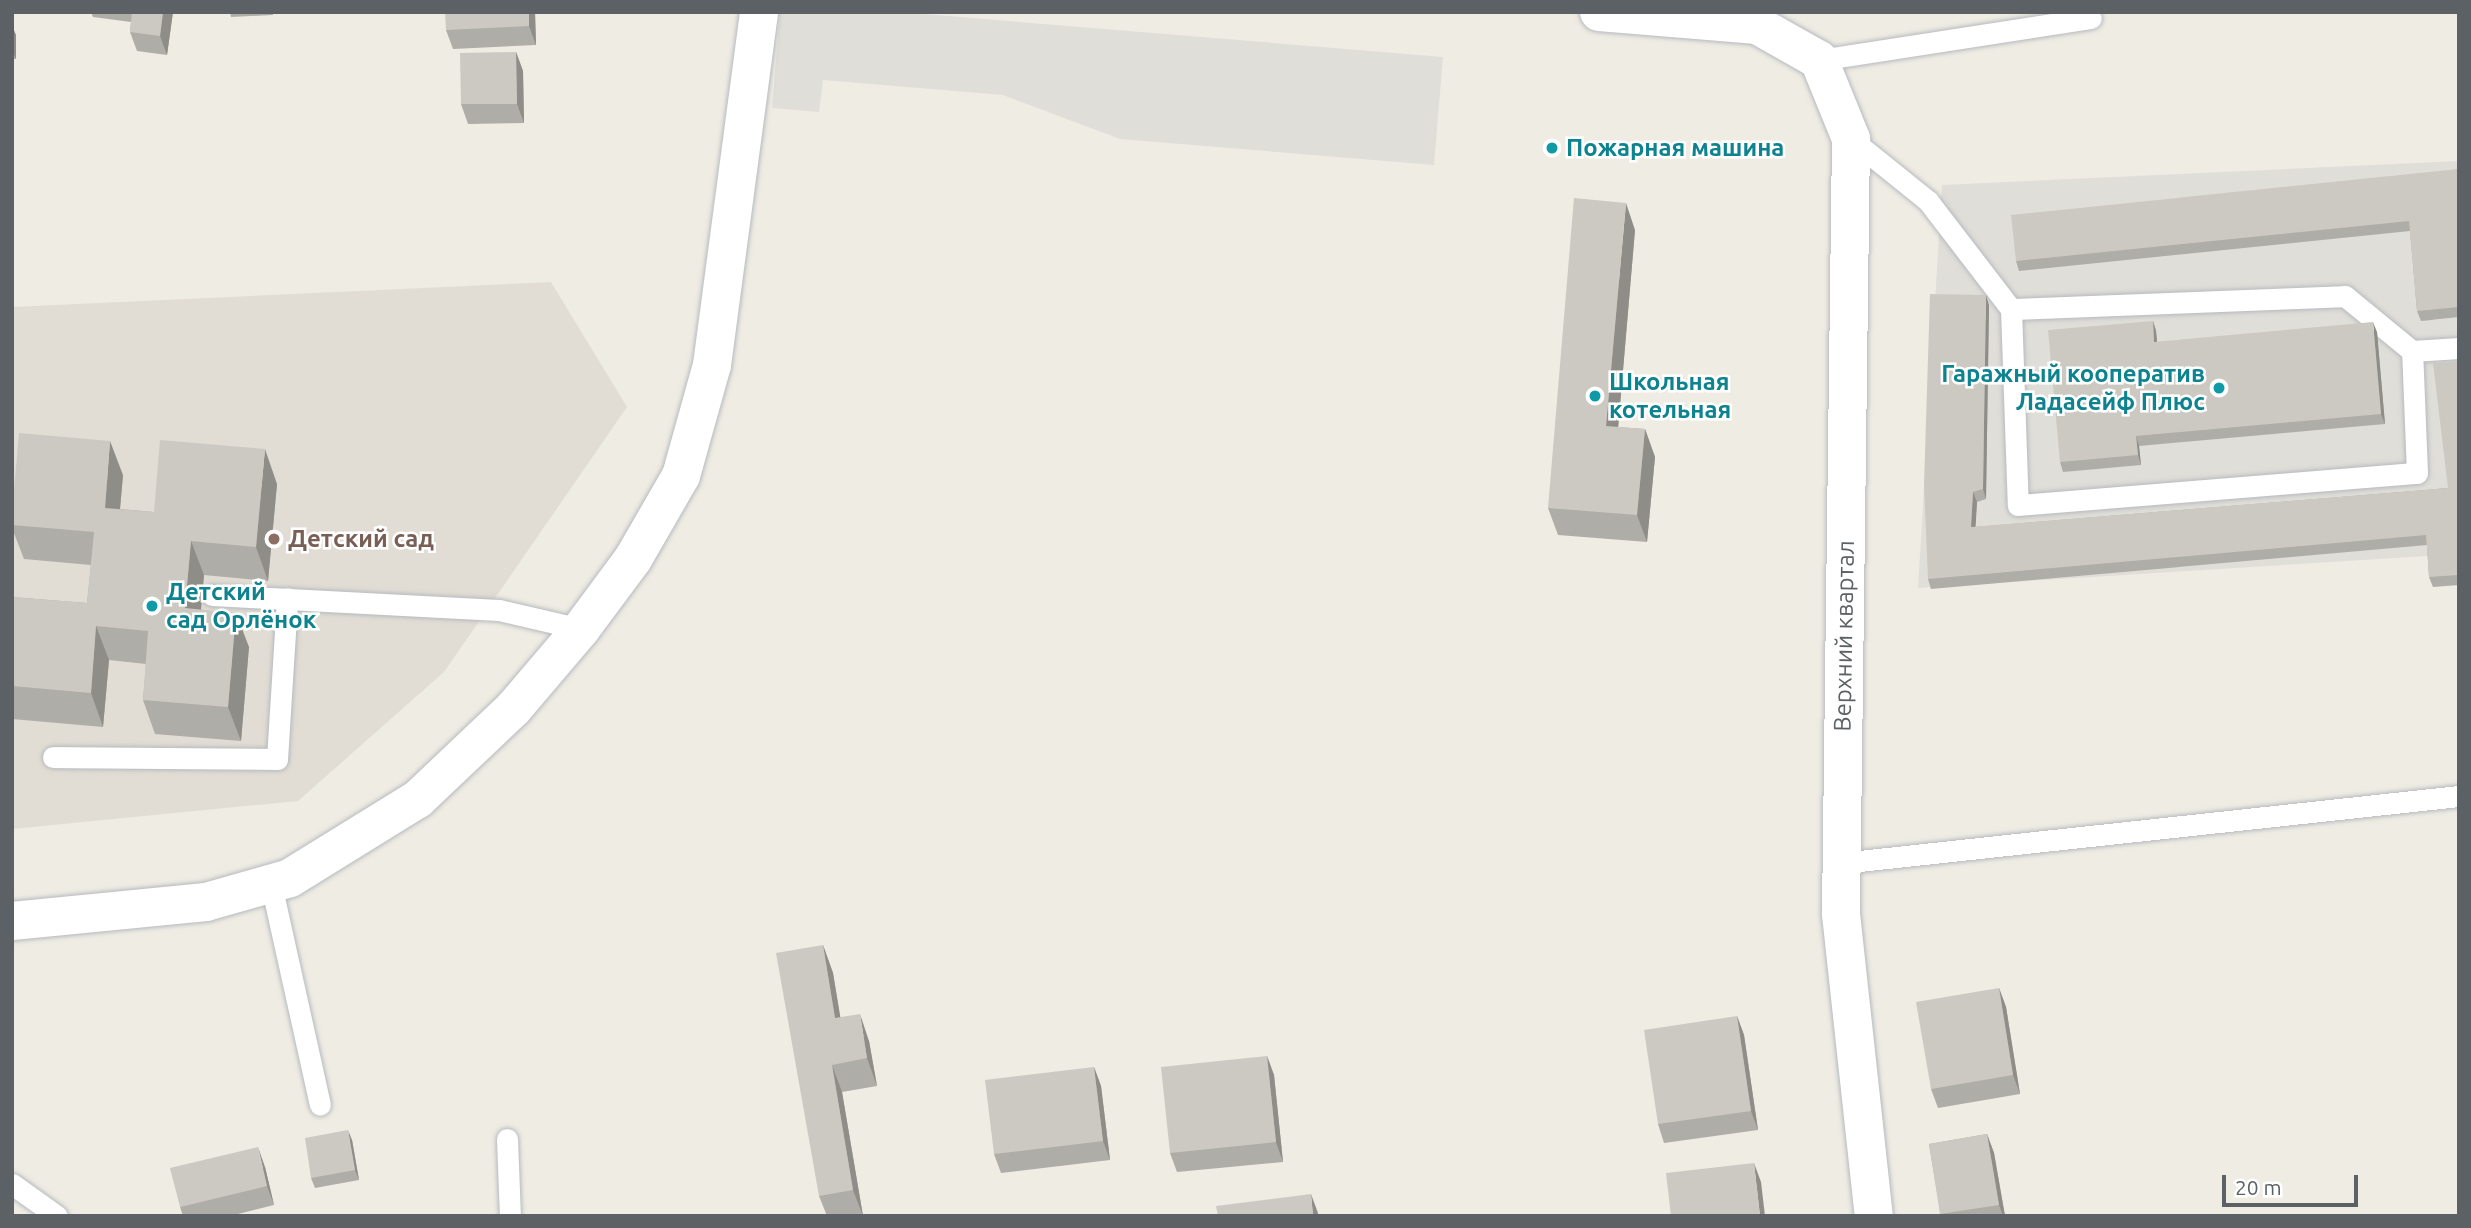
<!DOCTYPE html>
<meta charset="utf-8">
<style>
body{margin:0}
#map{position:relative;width:2471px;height:1228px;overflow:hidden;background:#efece3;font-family:Ubuntu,sans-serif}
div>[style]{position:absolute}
.industrial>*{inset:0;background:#e0ded8}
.education>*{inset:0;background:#e2ddd4}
.roads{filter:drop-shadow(0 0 2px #b6babf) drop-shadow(0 0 2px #b6babf)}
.service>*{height:21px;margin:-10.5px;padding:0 10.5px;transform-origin:10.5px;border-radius:10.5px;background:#fff}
.tertiary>*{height:38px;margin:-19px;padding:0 19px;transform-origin:19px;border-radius:19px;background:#fff}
.secondary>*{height:38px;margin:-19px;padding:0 19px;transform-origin:19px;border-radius:19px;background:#fff}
.wall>*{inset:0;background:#afada7}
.shaded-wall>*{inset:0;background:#8f8d88}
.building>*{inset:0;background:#ccc9c2}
.dots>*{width:19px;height:19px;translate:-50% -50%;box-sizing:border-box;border:4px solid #fff;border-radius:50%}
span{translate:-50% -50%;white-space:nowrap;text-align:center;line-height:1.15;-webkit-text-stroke:5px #fff;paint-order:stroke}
.culture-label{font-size:24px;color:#0d838f;font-weight:700}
.left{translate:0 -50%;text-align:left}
.right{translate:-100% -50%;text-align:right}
.education-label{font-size:24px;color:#785e54;font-weight:700}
.street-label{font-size:24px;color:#5b6165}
.frame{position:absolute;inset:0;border:14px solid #5b6165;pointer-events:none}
.scale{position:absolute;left:2222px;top:1175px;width:136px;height:32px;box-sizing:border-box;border:4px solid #5b6165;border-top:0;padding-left:9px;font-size:21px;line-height:24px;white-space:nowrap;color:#5b6165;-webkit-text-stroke:5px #fff;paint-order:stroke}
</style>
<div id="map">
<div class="industrial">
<div style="clip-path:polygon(780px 12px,899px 12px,1443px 57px,1434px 165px,1120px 139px,1003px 95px,823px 80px,819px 112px,772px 108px)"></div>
<div style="clip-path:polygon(2459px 161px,2459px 554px,1918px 588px,1942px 185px)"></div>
</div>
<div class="education">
<div style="clip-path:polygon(551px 282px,627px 407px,444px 672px,298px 801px,12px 829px,12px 307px)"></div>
</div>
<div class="roads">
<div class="service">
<div style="left:1819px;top:60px;width:275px;rotate:-8.8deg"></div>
<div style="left:1851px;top:139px;width:99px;rotate:38.8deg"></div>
<div style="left:1928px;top:201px;width:136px;rotate:52.5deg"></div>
<div style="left:2011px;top:309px;width:196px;rotate:88deg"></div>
<div style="left:2018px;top:505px;width:400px;rotate:-4.6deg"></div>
<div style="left:2417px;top:473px;width:122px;rotate:-92.3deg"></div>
<div style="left:2412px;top:351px;width:47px;rotate:-3.7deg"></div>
<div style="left:2011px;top:309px;width:334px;rotate:-2.2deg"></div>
<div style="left:2345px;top:296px;width:87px;rotate:39.4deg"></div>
<div style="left:212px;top:595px;width:287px;rotate:3deg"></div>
<div style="left:499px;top:610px;width:84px;rotate:13deg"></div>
<div style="left:53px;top:757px;width:224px;rotate:0.5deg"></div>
<div style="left:277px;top:759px;width:161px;rotate:-86.4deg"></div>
<div style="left:1841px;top:863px;width:622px;rotate:-6.19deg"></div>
<div style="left:271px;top:884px;width:226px;rotate:77.5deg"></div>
<div style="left:507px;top:1139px;width:77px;rotate:87.8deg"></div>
<div style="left:12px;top:1184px;width:55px;rotate:35.4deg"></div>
</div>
<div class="tertiary">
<div style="left:12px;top:921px;width:195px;rotate:-5.6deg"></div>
<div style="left:206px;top:902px;width:87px;rotate:-15.9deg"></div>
<div style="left:290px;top:878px;width:150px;rotate:-31.7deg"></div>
<div style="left:418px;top:799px;width:131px;rotate:-43.5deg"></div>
<div style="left:513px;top:709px;width:105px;rotate:-49.6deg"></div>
<div style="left:581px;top:629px;width:87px;rotate:-53.4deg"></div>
<div style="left:633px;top:559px;width:96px;rotate:-60deg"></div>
<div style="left:681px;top:476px;width:115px;rotate:-74.4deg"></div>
<div style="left:712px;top:365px;width:356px;rotate:-82.4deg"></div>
</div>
<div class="secondary">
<div style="left:1599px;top:12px;width:159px;rotate:4.7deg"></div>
<div style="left:1757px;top:25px;width:71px;rotate:29.4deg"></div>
<div style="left:1819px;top:60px;width:85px;rotate:67.9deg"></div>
<div style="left:1851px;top:139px;width:775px;rotate:90.74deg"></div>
<div style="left:1841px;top:914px;width:304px;rotate:83.8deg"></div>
</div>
</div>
<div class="wall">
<div style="clip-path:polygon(91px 12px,173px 12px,167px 55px,137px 51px,130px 32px,131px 22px,93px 17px)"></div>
<div style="clip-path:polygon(230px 12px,273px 12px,273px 15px,231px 17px)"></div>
<div style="clip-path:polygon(535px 12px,536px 45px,453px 49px,446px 30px)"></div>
<div style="clip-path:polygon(12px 26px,16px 35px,16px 59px,12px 59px)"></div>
<div style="clip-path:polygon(516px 52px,523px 71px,524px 123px,468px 124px,461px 104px)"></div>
<div style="clip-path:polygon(2459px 169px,2459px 317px,2421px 321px,2417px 311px,2410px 231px,2019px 271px,2016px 261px)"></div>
<div style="clip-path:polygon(1635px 230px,1618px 427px,1645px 429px,1655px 457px,1647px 542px,1558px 535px,1548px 508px)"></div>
<div style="clip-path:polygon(1989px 305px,1986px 499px,1977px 502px,1975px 527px,2448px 488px,2459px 361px,2459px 585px,2433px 587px,2429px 577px,2427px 545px,1931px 589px,1928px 579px)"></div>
<div style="clip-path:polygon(2153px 321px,2156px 331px,2157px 342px,2377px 332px,2385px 424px,2139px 446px,2141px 465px,2063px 472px,2060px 462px)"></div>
<div style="clip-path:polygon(123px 475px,120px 509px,154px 512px,277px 484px,268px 581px,204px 575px,201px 609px,249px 647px,241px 741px,155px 734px,143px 700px,146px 664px,109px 660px,103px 727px,12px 719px,12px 597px,87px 603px,91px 565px,24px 559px,12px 528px,12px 513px)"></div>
<div style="clip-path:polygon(823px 945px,833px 973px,840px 1017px,869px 1041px,877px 1086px,842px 1092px,863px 1216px,827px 1216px,819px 1196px)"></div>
<div style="clip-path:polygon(1999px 988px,2006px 1007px,2020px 1094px,1938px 1108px,1931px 1089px)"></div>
<div style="clip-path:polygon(1737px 1016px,1744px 1035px,1758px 1130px,1664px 1143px,1658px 1124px)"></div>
<div style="clip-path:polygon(1267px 1056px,1274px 1075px,1283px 1162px,1177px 1172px,1170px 1153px)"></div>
<div style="clip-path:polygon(1094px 1067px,1101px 1086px,1110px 1160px,1001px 1173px,994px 1154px)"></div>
<div style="clip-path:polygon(1987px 1134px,1994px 1153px,2005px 1216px,1941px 1216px,1929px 1144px)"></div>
<div style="clip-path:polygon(352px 1140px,359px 1180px,315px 1188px,311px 1178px)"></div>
<div style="clip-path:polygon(265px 1167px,274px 1205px,230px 1216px,183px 1216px,180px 1207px)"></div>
</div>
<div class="shaded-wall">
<div style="clip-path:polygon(163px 12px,173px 12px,167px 55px,160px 36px)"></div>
<div style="clip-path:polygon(529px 12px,535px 12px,536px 45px,529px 26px)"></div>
<div style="clip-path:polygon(12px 26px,16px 35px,16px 59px,12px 50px)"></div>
<div style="clip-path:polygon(516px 52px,523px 71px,524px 123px,517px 104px)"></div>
<div style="clip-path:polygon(1626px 203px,1635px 230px,1616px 453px,1606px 426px)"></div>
<div style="clip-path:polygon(1986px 295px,1989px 305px,1986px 499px,1983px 489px)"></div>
<div style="clip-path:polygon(2153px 321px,2156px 331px,2158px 352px,2154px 342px)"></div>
<div style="clip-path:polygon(2373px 322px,2377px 332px,2385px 424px,2381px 414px)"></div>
<div style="clip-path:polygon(1645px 429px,1655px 457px,1647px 542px,1637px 515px)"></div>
<div style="clip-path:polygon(2136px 436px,2139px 446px,2141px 465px,2138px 455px)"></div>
<div style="clip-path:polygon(110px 441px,123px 475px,117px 542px,105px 508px)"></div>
<div style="clip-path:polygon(265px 449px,277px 484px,268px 581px,256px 547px)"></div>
<div style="clip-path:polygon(1973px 492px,1977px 502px,1975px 537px,1971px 527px)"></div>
<div style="clip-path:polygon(191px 541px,204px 575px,198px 642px,185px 608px)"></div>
<div style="clip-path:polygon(236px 613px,249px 647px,241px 741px,228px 707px)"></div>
<div style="clip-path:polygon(96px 626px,109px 660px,103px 727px,91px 693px)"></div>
<div style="clip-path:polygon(823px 945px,833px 973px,845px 1045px,835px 1018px)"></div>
<div style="clip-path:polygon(1999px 988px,2006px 1007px,2020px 1094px,2013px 1075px)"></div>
<div style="clip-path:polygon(860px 1014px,869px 1041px,877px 1086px,867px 1058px)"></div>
<div style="clip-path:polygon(1737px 1016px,1744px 1035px,1758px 1130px,1751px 1111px)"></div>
<div style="clip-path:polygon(1267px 1056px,1274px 1075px,1283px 1162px,1276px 1142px)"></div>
<div style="clip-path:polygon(832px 1065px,842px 1092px,863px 1216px,853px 1190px)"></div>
<div style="clip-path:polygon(1094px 1067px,1101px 1086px,1110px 1160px,1103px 1141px)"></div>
<div style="clip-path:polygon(348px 1130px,352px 1140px,359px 1180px,355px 1170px)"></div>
<div style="clip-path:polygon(1987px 1134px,1994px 1153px,2005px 1216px,2003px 1216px,1999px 1205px)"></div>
<div style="clip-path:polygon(258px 1147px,265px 1167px,274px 1205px,267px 1186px)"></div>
<div style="clip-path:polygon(1754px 1163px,1761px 1182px,1765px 1216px,1760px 1216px)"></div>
<div style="clip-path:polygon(1311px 1194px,1318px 1213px,1318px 1216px,1313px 1216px)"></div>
</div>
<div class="building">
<div style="clip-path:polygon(132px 12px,163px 12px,160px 36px,130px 32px)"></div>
<div style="clip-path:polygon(445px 12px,529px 12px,529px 26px,446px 30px)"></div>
<div style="clip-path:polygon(516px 52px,517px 104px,461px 104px,460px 53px)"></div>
<div style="clip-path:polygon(2459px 169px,2459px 307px,2417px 311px,2409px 221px,2016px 261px,2011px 215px)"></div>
<div style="clip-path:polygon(1574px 198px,1626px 203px,1606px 426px,1645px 429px,1637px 515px,1548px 508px)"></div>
<div style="clip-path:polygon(1930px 294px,1986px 295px,1983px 489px,1973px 492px,1971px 527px,2448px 488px,2433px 363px,2459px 361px,2459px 575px,2429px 577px,2426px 535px,1928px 579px,1924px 486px)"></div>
<div style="clip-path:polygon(2153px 321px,2154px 342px,2373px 322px,2381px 414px,2136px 436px,2138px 455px,2060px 462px,2048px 330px)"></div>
<div style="clip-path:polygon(19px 433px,110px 441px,105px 508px,154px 512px,160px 440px,265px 449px,256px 547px,191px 541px,185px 608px,236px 613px,228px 707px,143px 700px,148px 631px,96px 626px,91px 693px,12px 686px,12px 597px,87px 603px,94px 532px,12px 525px,12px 513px)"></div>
<div style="clip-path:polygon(823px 945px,835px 1018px,860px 1014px,867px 1058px,832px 1065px,853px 1190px,819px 1196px,776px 953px)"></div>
<div style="clip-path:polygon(1999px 988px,2013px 1075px,1931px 1089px,1916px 1002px)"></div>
<div style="clip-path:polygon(1737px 1016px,1751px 1111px,1658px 1124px,1644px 1030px)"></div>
<div style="clip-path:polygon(1267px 1056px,1276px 1142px,1170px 1153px,1161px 1067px)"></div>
<div style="clip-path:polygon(1094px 1067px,1103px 1141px,994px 1154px,985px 1080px)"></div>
<div style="clip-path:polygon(348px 1130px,355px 1170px,311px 1178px,305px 1138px)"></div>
<div style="clip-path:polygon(1987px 1134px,1999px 1205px,1940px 1214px,1929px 1144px)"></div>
<div style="clip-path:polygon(258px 1147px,267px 1186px,180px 1207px,170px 1168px)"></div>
<div style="clip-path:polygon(1754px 1163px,1760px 1216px,1671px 1216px,1666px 1173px)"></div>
<div style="clip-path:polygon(1311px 1194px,1313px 1216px,1218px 1216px,1216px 1206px)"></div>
</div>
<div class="dots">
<div style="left:1552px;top:148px;background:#0f9aa8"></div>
<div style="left:2219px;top:388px;background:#0f9aa8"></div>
<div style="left:1595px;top:396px;background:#0f9aa8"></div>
<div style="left:274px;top:539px;background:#8d6e63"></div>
<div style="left:152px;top:606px;background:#0f9aa8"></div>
</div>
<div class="culture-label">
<span class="left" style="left:1566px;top:148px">Пожарная машина</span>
<span class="right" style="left:2205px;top:388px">Гаражный кооператив<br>Ладасейф Плюс</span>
<span class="left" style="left:1609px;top:396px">Школьная<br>котельная</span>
<span class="left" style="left:166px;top:606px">Детский<br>сад Орлёнок</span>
</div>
<div class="education-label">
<span class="left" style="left:288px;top:539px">Детский сад</span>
</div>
<div class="street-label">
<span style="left:1844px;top:636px;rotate:-89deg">Верхний квартал</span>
</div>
<div class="frame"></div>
<div class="scale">20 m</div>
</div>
